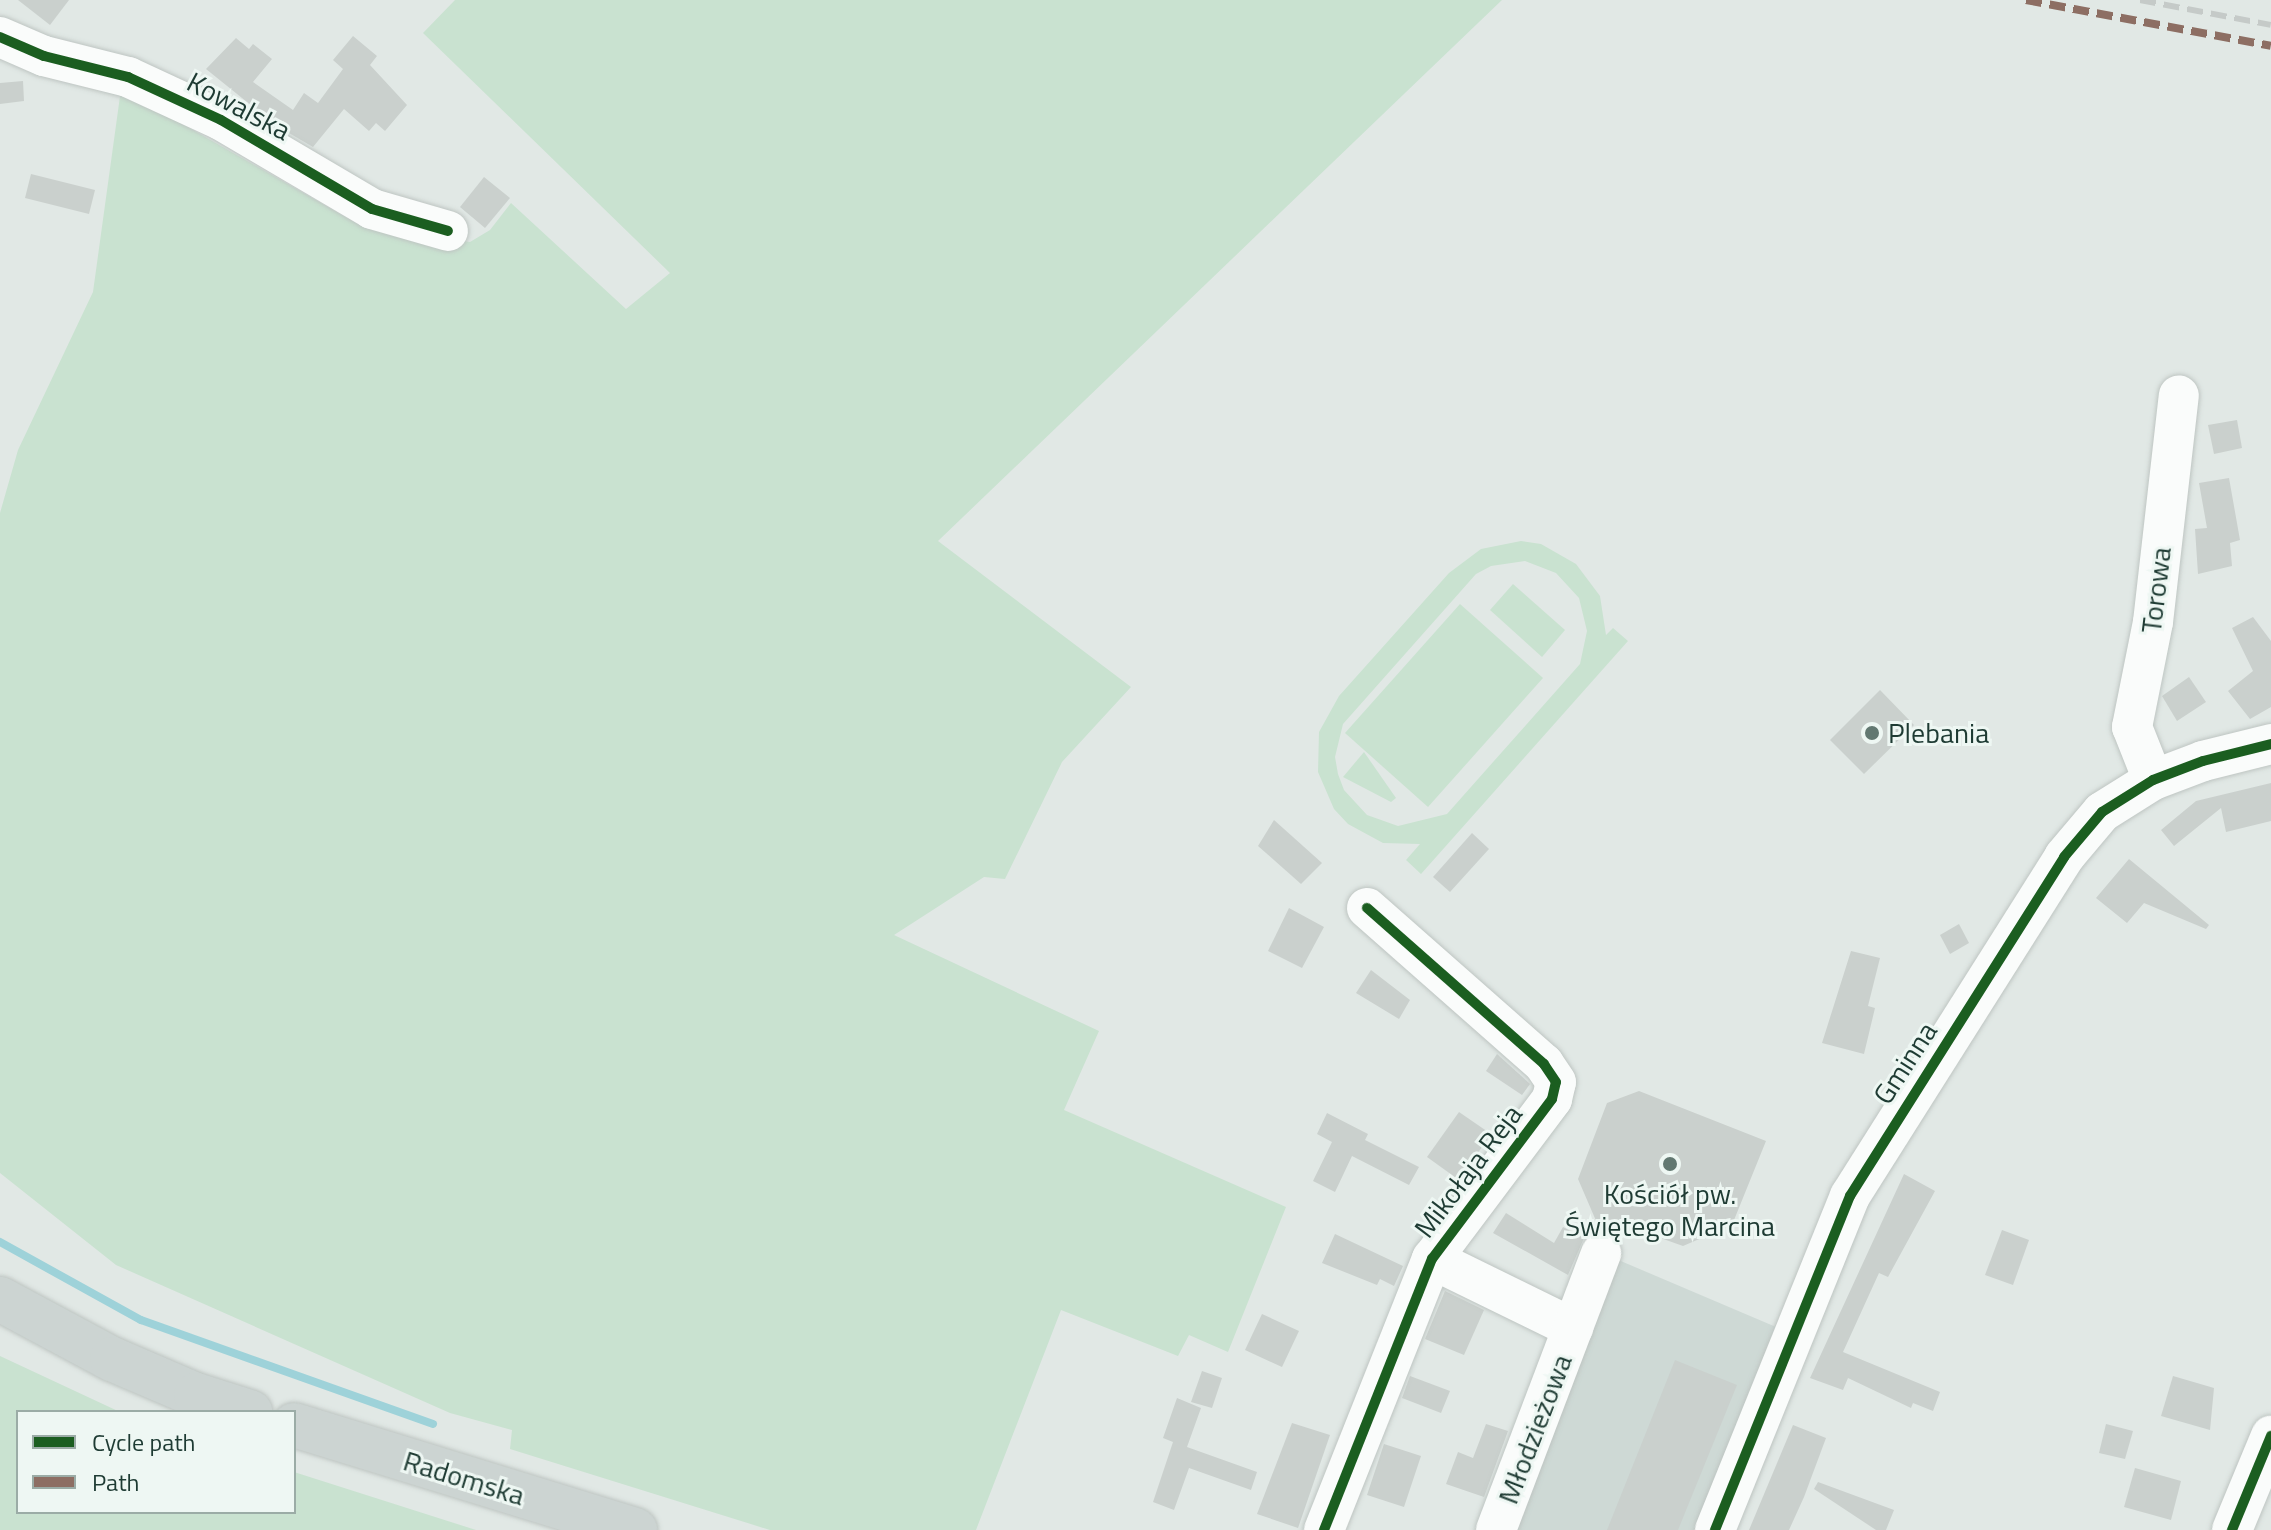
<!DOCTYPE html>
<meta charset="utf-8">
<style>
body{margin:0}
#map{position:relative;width:2271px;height:1530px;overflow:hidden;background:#e1e8e5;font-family:"Titillium Web",sans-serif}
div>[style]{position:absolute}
.built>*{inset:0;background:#ced9d5}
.green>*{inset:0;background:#c9e2d0}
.stream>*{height:8px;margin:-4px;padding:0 4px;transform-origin:4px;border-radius:4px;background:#9ed2d9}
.building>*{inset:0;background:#cad0cd}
.roads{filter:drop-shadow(0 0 2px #bec5c2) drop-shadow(0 0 2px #bec5c2)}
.minor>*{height:40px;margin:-20px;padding:0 20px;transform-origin:20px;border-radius:20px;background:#fafcfb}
.major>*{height:44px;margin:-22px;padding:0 22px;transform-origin:22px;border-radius:22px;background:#ccd4d2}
.rail>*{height:6px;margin-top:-3px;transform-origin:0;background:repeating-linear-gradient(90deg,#c5cac8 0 16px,transparent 0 24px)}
.quiet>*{height:8px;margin-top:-4px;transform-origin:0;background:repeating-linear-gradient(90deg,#8d6e63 0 16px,transparent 0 24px)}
.cycleway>*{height:10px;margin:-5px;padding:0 5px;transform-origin:5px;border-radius:5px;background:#1b5e20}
.dots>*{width:22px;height:22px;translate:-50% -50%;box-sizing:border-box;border:4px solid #eef7f3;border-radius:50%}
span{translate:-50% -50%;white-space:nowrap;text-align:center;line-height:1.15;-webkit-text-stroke:6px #eef7f3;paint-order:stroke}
.street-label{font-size:28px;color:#1e3b33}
.poi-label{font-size:28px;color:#1e3b33}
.left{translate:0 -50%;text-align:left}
.legend{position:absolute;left:16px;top:1410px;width:280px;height:104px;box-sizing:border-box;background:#eef7f3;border:2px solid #9baca6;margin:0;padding:10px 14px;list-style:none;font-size:24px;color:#1e3b33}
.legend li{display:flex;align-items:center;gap:16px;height:40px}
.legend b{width:40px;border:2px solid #9baca6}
</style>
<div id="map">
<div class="built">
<div style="clip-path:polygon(1609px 1256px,1776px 1327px,1696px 1530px,1505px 1530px)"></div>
</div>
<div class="green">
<div style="clip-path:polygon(455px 0,1502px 0,938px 541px,1131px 687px,1062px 762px,1005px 879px,984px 877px,894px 935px,1099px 1031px,1064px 1110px,1286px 1207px,1228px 1352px,1189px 1335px,1178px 1356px,1061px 1310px,976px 1530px,770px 1530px,510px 1449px,512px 1430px,450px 1413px,116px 1265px,0 1173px,0 513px,18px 450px,93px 292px,121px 89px,363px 227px,470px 242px,490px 230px,511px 203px,626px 309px,670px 273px,423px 33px)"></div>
<div style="clip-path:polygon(evenodd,1521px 541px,1541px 544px,1576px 564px,1600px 596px,1606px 635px,1613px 628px,1628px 641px,1421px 874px,1406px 860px,1420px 844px,1383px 843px,1348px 824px,1334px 809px,1318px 772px,1319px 732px,1339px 696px,1449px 573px,1481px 549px,1521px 541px,1525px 561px,1556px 573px,1579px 598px,1587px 631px,1580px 664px,1447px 814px,1398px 826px,1367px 815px,1344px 790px,1338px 774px,1335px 757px,1343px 724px,1476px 574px,1491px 566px,1525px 561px)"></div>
<div style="clip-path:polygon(1513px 584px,1565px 630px,1542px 657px,1490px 610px)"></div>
<div style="clip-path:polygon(1460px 604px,1543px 678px,1428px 807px,1345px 733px)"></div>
<div style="clip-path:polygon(1364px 752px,1396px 798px,1391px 802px,1343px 777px)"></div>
<div style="clip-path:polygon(0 1356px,120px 1412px,18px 1412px,18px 1512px,294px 1512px,294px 1472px,476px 1530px,0 1530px)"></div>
</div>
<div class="stream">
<div style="left:0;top:1242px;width:161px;rotate:29deg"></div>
<div style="left:141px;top:1320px;width:310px;rotate:19.6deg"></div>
</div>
<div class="building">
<div style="clip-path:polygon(18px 0,69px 0,50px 25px)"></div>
<div style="clip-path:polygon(353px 36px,377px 56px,370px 65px,407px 105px,385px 131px,376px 123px,369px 131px,344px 109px,313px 147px,277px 126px,206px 69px,236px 38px,249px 49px,253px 44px,272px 59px,253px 82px,293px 110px,304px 93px,318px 103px,343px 69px,333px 60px)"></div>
<div style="clip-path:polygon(23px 81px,24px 101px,0 104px,0 83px)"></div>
<div style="clip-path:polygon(31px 174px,95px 190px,89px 214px,25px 198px)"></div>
<div style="clip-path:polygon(484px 177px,510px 198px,485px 228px,460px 207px)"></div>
<div style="clip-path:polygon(2237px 420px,2242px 448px,2214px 454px,2208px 425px)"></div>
<div style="clip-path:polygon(2229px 478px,2240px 540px,2230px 543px,2232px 566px,2198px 574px,2195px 529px,2207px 528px,2199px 483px)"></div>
<div style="clip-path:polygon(2253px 617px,2271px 641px,2271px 707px,2250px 719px,2228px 691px,2253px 671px,2232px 628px)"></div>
<div style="clip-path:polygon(2189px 677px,2206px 702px,2177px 721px,2162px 696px)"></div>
<div style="clip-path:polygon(1880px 690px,1914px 725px,1864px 774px,1830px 740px)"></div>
<div style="clip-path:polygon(2271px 783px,2271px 821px,2226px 832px,2221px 808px,2174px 846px,2161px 830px,2196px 801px)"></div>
<div style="clip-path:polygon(1274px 820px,1322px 863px,1301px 884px,1258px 846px)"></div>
<div style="clip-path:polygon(1472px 833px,1489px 849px,1450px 892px,1433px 877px)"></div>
<div style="clip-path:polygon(2129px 859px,2209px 925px,2206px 929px,2144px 903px,2127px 923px,2096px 898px)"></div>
<div style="clip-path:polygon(1289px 908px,1324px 927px,1302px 968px,1268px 951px)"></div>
<div style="clip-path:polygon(1959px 924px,1969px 943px,1950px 954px,1940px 935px)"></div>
<div style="clip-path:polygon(1851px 951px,1880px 958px,1868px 1006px,1875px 1008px,1864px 1054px,1822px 1043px)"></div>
<div style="clip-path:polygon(1371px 970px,1410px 1000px,1399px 1019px,1356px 993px)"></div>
<div style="clip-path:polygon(1497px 1054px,1530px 1084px,1522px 1095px,1486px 1071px)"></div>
<div style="clip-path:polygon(1639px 1091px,1766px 1141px,1732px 1225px,1683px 1246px,1607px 1219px,1600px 1230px,1578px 1179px,1607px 1103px)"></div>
<div style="clip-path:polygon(1459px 1112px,1491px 1134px,1459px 1180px,1427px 1157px)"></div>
<div style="clip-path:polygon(1327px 1113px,1368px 1134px,1365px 1140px,1419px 1167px,1409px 1185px,1352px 1156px,1335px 1192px,1313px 1181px,1332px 1142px,1317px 1134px)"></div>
<div style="clip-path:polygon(1904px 1174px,1935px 1191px,1888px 1277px,1879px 1273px,1843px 1352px,1940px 1392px,1933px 1411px,1913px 1403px,1911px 1408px,1848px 1378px,1843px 1390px,1810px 1378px)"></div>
<div style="clip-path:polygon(1506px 1213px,1554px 1243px,1563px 1227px,1584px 1238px,1568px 1275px,1493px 1233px)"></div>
<div style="clip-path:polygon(2002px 1230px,2029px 1240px,2013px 1285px,1985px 1275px)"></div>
<div style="clip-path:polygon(1335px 1234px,1403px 1266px,1394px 1286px,1380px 1279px,1377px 1285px,1322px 1263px)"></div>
<div style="clip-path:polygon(1445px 1291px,1484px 1310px,1464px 1355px,1425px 1339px)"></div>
<div style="clip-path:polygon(1262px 1314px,1299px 1331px,1282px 1367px,1245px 1350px)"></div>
<div style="clip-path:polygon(1675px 1360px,1737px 1385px,1678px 1530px,1607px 1530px)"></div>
<div style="clip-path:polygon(1202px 1371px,1222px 1378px,1212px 1408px,1191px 1402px)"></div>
<div style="clip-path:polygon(1410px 1376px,1450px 1391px,1441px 1413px,1402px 1398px)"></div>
<div style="clip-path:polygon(2173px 1376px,2214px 1388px,2210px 1430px,2161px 1416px)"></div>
<div style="clip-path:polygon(1177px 1398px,1201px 1408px,1187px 1447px,1257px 1472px,1251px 1490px,1189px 1468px,1174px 1510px,1153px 1502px,1173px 1442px,1163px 1438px)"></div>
<div style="clip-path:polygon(1292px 1423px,1330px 1435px,1298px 1528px,1257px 1514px)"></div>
<div style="clip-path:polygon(1486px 1424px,1508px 1431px,1484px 1497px,1446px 1484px,1458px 1452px,1473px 1458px)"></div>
<div style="clip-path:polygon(2106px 1424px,2133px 1431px,2125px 1459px,2099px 1453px)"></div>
<div style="clip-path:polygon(1793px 1425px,1826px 1438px,1804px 1497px,1789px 1530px,1749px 1530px)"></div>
<div style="clip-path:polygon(1384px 1444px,1421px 1456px,1404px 1507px,1367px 1495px)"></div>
<div style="clip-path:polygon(2135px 1468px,2181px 1481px,2171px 1520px,2124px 1507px)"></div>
<div style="clip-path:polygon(1818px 1482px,1894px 1510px,1886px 1530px,1876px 1530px,1814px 1489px)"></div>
</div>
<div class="roads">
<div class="minor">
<div style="left:0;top:37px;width:48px;rotate:23.4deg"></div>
<div style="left:44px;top:56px;width:87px;rotate:14deg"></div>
<div style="left:128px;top:77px;width:102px;rotate:24.8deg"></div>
<div style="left:221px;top:120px;width:175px;rotate:30.5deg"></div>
<div style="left:372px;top:209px;width:79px;rotate:16.1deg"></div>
<div style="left:2153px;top:780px;width:57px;rotate:-111.6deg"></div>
<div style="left:2132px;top:727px;width:107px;rotate:-78.7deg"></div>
<div style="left:2153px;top:622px;width:228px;rotate:-83.5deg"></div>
<div style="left:1432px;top:1259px;width:157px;rotate:26.1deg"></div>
<div style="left:1324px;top:1530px;width:292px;rotate:-68.3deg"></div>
<div style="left:1432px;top:1259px;width:200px;rotate:-53.1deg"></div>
<div style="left:1552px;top:1099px;width:17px;rotate:-77deg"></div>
<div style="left:1556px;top:1082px;width:22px;rotate:-124deg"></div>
<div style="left:1544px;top:1064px;width:236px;rotate:-138.6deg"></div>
<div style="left:1496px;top:1530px;width:296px;rotate:-69.2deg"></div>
<div style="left:1715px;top:1530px;width:360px;rotate:-68deg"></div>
<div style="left:1850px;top:1196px;width:401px;rotate:-57.7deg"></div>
<div style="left:2064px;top:857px;width:59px;rotate:-49.8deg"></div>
<div style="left:2102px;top:812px;width:60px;rotate:-32.1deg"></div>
<div style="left:2153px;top:780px;width:53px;rotate:-20.8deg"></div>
<div style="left:2203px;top:761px;width:70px;rotate:-14deg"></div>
<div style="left:2232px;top:1530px;width:102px;rotate:-67.5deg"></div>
</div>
<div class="major">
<div style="left:0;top:1299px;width:127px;rotate:28.2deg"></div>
<div style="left:112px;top:1359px;width:91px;rotate:23.2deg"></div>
<div style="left:196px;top:1395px;width:57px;rotate:17.5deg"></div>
<div style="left:294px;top:1425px;width:357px;rotate:17.1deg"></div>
</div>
</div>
<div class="rail">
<div style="left:2140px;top:0;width:133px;rotate:10.8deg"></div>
</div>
<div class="quiet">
<div style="left:2026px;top:0;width:249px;rotate:10.6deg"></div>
</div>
<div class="cycleway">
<div style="left:0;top:37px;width:48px;rotate:23.4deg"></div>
<div style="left:44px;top:56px;width:87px;rotate:14deg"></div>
<div style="left:128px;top:77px;width:102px;rotate:24.8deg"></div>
<div style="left:221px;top:120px;width:175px;rotate:30.5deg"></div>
<div style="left:372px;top:209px;width:79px;rotate:16.1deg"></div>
<div style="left:1324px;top:1530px;width:292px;rotate:-68.3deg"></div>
<div style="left:1432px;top:1259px;width:200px;rotate:-53.1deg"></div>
<div style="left:1552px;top:1099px;width:17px;rotate:-77deg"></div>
<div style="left:1556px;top:1082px;width:22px;rotate:-124deg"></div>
<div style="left:1544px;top:1064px;width:236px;rotate:-138.6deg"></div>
<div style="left:1715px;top:1530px;width:360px;rotate:-68deg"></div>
<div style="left:1850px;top:1196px;width:401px;rotate:-57.7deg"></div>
<div style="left:2064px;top:857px;width:59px;rotate:-49.8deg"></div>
<div style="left:2102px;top:812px;width:60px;rotate:-32.1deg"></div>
<div style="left:2153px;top:780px;width:53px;rotate:-20.8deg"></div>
<div style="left:2203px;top:761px;width:70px;rotate:-14deg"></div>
<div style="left:2232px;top:1530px;width:102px;rotate:-67.5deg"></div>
</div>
<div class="dots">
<div style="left:1872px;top:733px;background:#627871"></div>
<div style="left:1670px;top:1164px;background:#627871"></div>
</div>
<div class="street-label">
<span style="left:239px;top:106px;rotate:28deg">Kowalska</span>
<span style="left:2156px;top:590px;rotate:-83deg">Torowa</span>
<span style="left:1905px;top:1063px;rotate:-57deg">Gminna</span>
<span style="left:1468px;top:1171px;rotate:-53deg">Mikołaja Reja</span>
<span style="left:1535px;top:1429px;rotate:-69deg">Młodzieżowa</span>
<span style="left:464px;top:1478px;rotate:17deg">Radomska</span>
</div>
<div class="poi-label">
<span class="left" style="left:1888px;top:733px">Plebania</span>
<span style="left:1670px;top:1210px">Kościół pw.<br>Świętego Marcina</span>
</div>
<ul class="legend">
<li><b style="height:10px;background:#1b5e20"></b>Cycle path</li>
<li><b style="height:10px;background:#8d6e63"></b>Path</li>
</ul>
</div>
